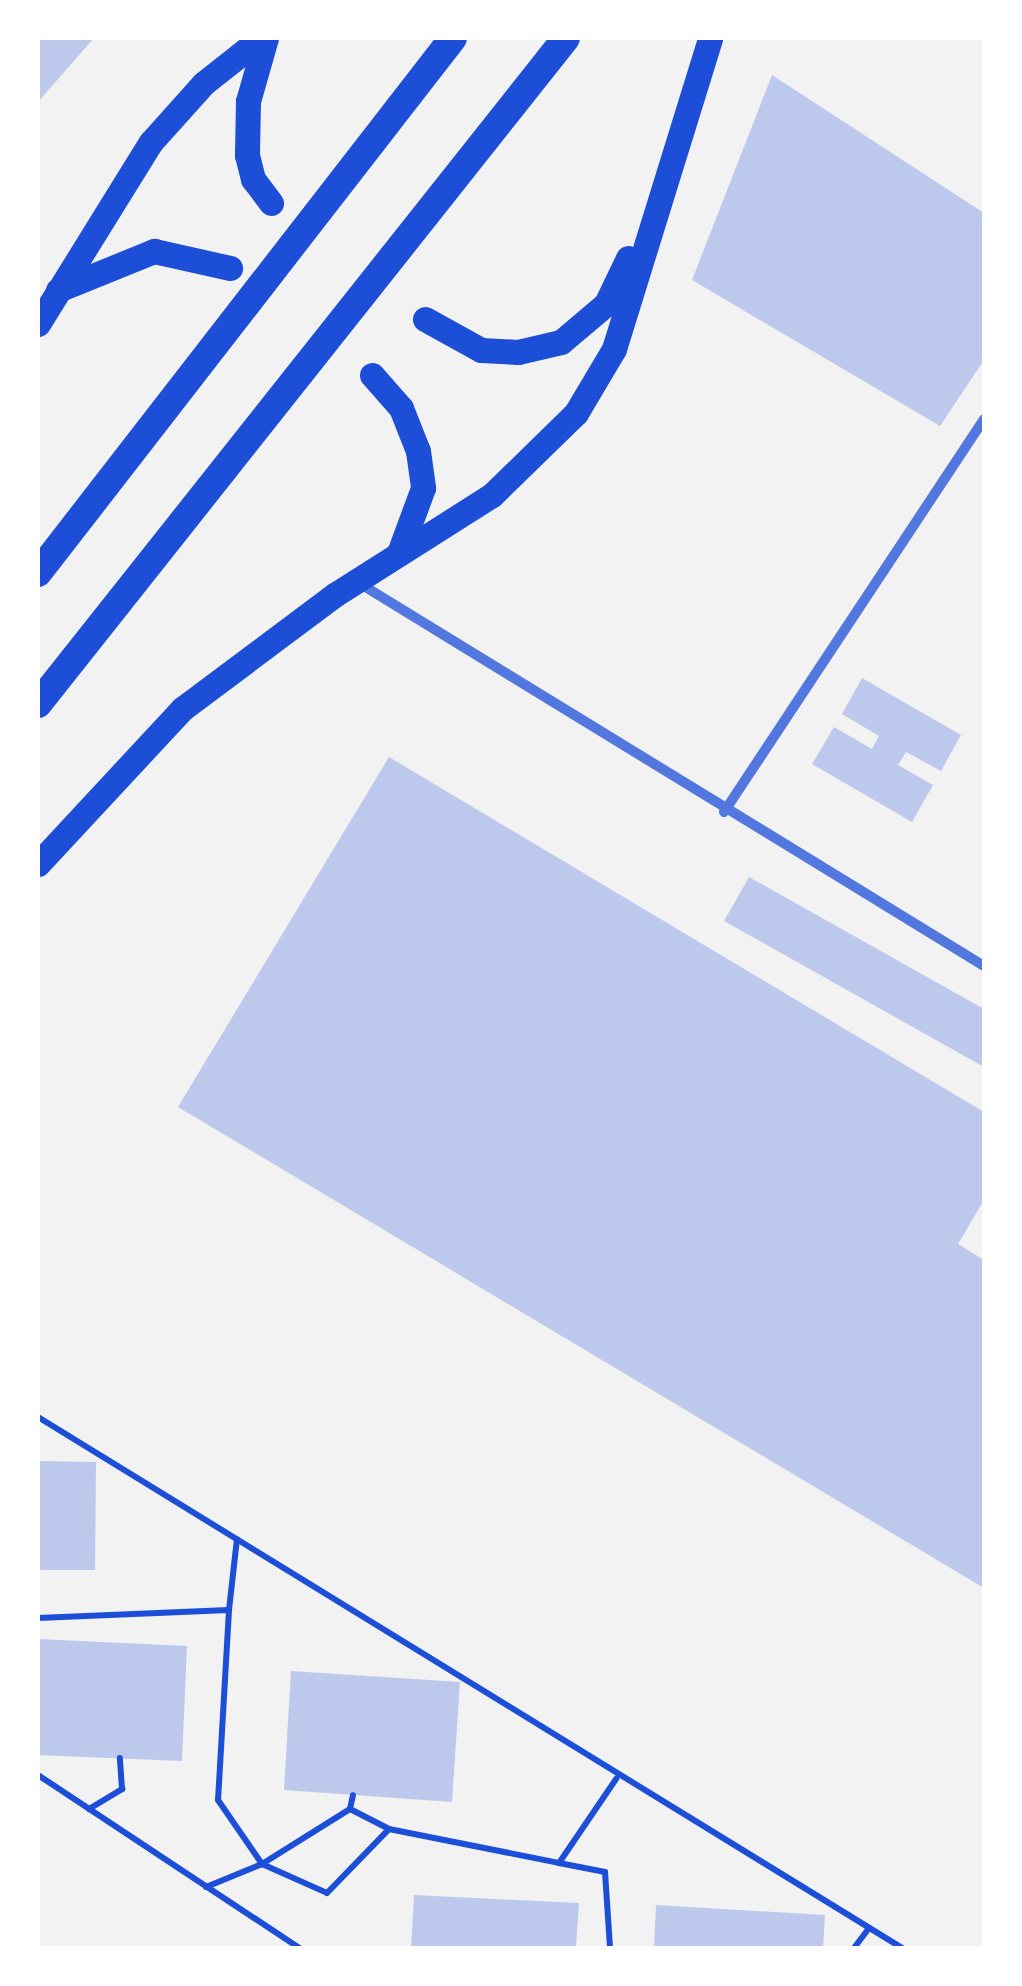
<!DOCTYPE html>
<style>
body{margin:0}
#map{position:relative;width:1022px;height:1986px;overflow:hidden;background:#f2f2f2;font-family:Raleway,sans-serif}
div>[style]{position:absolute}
.building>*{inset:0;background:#bdc9ec}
.path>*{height:6px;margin:-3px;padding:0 3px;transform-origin:3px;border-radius:3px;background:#1d4ed8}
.minor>*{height:10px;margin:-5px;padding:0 5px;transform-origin:5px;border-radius:5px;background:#5277de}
.primary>*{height:25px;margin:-12.5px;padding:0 12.5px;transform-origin:12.5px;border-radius:12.5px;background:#1d4ed8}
.trunk>*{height:28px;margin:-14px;padding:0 14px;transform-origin:14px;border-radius:14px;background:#1d4ed8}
span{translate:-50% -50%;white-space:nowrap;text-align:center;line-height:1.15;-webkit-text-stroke:10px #fff;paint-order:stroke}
.frame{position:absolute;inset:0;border:40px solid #fff;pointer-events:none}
</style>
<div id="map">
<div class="building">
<div style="clip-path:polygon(38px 38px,94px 38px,38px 102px)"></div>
<div style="clip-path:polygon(772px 75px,984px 213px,984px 360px,940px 426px,692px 280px)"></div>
<div style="clip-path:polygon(862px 678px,961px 735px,941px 771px,906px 752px,898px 765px,933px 785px,912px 822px,812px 764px,834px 727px,872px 749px,879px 736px,842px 714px)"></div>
<div style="clip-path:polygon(389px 757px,984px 1112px,984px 1200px,958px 1244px,984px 1260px,984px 1588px,178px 1107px)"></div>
<div style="clip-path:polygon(749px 877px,984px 1009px,984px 1067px,724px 921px)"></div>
<div style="clip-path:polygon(38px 1461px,96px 1462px,95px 1570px,38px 1570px)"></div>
<div style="clip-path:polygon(38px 1639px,187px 1646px,182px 1761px,38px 1755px)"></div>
<div style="clip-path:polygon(291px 1671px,460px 1682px,452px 1802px,284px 1790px)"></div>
<div style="clip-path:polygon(414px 1895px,579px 1903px,576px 1948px,411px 1948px)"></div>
<div style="clip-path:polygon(656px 1905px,825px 1915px,823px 1948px,654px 1948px)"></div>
</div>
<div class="path">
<div style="left:38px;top:1417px;width:1014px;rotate:31.57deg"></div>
<div style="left:229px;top:1610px;width:190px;rotate:93.3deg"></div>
<div style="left:218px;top:1800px;width:78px;rotate:55.5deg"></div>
<div style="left:262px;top:1864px;width:104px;rotate:-32deg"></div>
<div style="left:350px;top:1809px;width:44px;rotate:27.1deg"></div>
<div style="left:38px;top:1618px;width:191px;rotate:-2.4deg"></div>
<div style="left:229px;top:1610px;width:71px;rotate:-83.6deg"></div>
<div style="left:38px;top:1775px;width:313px;rotate:33.5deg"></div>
<div style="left:89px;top:1809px;width:39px;rotate:-31deg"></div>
<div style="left:122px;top:1789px;width:31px;rotate:-94deg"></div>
<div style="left:350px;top:1809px;width:14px;rotate:-78deg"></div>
<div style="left:559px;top:1863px;width:47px;rotate:11.1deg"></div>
<div style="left:605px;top:1872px;width:76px;rotate:86.2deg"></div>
<div style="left:206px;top:1887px;width:61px;rotate:-22.3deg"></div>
<div style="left:262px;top:1864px;width:71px;rotate:24deg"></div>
<div style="left:327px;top:1893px;width:89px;rotate:-45.9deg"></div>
<div style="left:389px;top:1829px;width:173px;rotate:11.3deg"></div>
<div style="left:559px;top:1863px;width:102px;rotate:-55.8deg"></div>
<div style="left:854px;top:1948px;width:25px;rotate:-53deg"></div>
</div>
<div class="minor">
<div style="left:359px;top:583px;width:733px;rotate:31.5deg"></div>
<div style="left:724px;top:812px;width:471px;rotate:-56.5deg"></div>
</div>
<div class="primary">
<div style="left:266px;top:38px;width:66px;rotate:105.9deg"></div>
<div style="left:248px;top:101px;width:54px;rotate:91.1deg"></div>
<div style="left:247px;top:155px;width:25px;rotate:76deg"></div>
<div style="left:253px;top:179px;width:30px;rotate:53deg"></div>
<div style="left:58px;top:290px;width:104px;rotate:-22.1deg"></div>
<div style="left:154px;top:251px;width:78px;rotate:12.6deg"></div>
<div style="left:425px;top:319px;width:64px;rotate:29deg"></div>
<div style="left:481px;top:350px;width:37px;rotate:3deg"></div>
<div style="left:518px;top:352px;width:44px;rotate:-13.1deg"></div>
<div style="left:561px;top:342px;width:59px;rotate:-40.2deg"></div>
<div style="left:606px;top:304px;width:51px;rotate:-64.4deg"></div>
<div style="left:38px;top:324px;width:214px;rotate:-58.2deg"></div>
<div style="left:151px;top:142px;width:79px;rotate:-48.1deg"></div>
<div style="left:204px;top:83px;width:73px;rotate:-38.3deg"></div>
<div style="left:372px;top:375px;width:44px;rotate:48.7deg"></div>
<div style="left:401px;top:408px;width:46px;rotate:68.4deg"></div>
<div style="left:418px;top:451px;width:37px;rotate:82deg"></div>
<div style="left:423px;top:488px;width:69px;rotate:110.3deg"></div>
<div style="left:38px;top:864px;width:212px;rotate:-47.1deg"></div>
<div style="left:182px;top:709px;width:192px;rotate:-36.8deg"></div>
<div style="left:336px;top:594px;width:185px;rotate:-32.4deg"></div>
<div style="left:492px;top:495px;width:117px;rotate:-44.3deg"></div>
<div style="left:576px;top:413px;width:74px;rotate:-59.3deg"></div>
<div style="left:614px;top:349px;width:325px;rotate:-72.8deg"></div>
</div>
<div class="trunk">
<div style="left:38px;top:573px;width:677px;rotate:-52.2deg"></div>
<div style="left:38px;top:704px;width:850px;rotate:-51.59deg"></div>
</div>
<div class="frame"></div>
</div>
